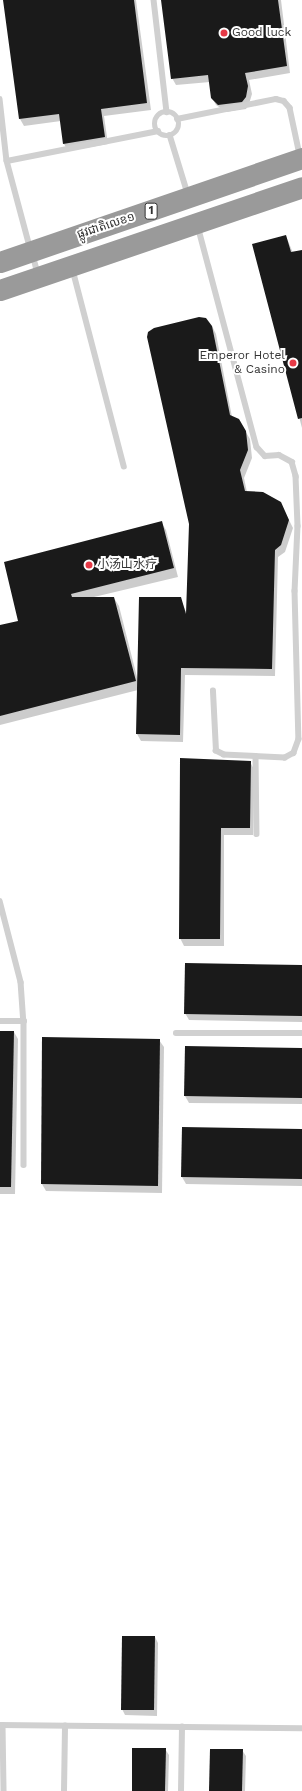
<!DOCTYPE html>
<meta charset="utf-8">
<style>
body{margin:0}
#map{position:relative;width:302px;height:1791px;overflow:hidden;background:#fff;font-family:"Work Sans","Noto Sans SC","Noto Sans Khmer",sans-serif}
div>[style]{position:absolute}
.shadow>*{inset:0;background:#0003}
.building>*{inset:0;background:#1a1a1a}
.lane>*{height:5.5px;margin:-2.75px;padding:0 2.75px;transform-origin:2.75px;border-radius:2.75px;background:#d0d0d0}
.lane>.ring{margin:-2.75px;padding:0;box-sizing:content-box;background:none;border:5.5px solid #d0d0d0;border-radius:50%}
.highway>*{height:21px;margin:-10.5px;padding:0 10.5px;transform-origin:10.5px;border-radius:10.5px;background:#9a9a9a}
.dots>*{width:11px;height:11px;translate:-50% -50%;box-sizing:border-box;border:2px solid #fff;border-radius:50%}
span{translate:-50% -50%;white-space:nowrap;text-align:center;line-height:1.15;-webkit-text-stroke:4px #fff;paint-order:stroke}
.shield-label span{padding:1px 3px;background:#fff;border:1px solid;border-radius:3px;-webkit-text-stroke-width:0}
.shield-label{font-size:11px;color:#333;font-weight:700}
.poi-label{font-size:12px;color:#333}
.left{translate:0 -50%;text-align:left}
.right{translate:-100% -50%;text-align:right}
.street-label{font-size:12px;color:#333}
</style>
<div id="map">
<div class="shadow">
<div style="clip-path:polygon(4px 0,136px 0,151px 110px,104px 116px,108px 144px,68px 151px,64px 144px,61px 121px,24px 126px,20px 119px)"></div>
<div style="clip-path:polygon(162px 0,281px 0,290px 73px,249px 80px,252px 94px,249px 104px,246px 109px,227px 112px,216px 105px,212px 98px,210px 82px,176px 85px,172px 78px)"></div>
<div style="clip-path:polygon(286px 236px,293px 253px,302px 251px,302px 428px,253px 245px)"></div>
<div style="clip-path:polygon(212px 326px,216px 334px,232px 417px,238px 419px,250px 439px,252px 458px,244px 478px,247px 492px,284px 510px,293px 528px,285px 552px,278px 557px,275px 676px,185px 675px,183px 742px,141px 741px,137px 734px,138px 690px,0 725px,0 626px,20px 622px,161px 522px,166px 530px,178px 577px,94px 597px,114px 598px,119px 606px,138px 681px,180px 598px,187px 614px)"></div>
<div style="clip-path:polygon(181px 760px,250px 762px,254px 769px,253px 835px,224px 835px,224px 946px,184px 946px,180px 938px)"></div>
<div style="clip-path:polygon(302px 966px,302px 1022px,189px 1020px,185px 1013px)"></div>
<div style="clip-path:polygon(0 1032px,14px 1032px,18px 1039px,15px 1194px,0 1194px)"></div>
<div style="clip-path:polygon(159px 1040px,164px 1047px,162px 1193px,46px 1191px,42px 1184px)"></div>
<div style="clip-path:polygon(302px 1049px,302px 1104px,189px 1103px,185px 1096px)"></div>
<div style="clip-path:polygon(183px 1128px,302px 1130px,302px 1186px,186px 1184px,182px 1177px)"></div>
<div style="clip-path:polygon(155px 1637px,158px 1643px,157px 1716px,125px 1715px,122px 1709px)"></div>
<div style="clip-path:polygon(165px 1749px,169px 1755px,168px 1791px,133px 1791px)"></div>
<div style="clip-path:polygon(242px 1750px,246px 1756px,245px 1791px,209px 1791px)"></div>
</div>
<div class="building">
<div style="clip-path:polygon(3px 0,134px 0,147px 103px,101px 109px,105px 137px,63px 144px,59px 114px,19px 119px)"></div>
<div style="clip-path:polygon(161px 0,278px 0,287px 66px,245px 73px,248px 86px,246px 97px,242px 102px,218px 105px,211px 98px,208px 75px,171px 79px)"></div>
<div style="clip-path:polygon(286px 235px,291px 252px,302px 250px,302px 418px,298px 419px,252px 244px)"></div>
<div style="clip-path:polygon(199px 317px,206px 318px,212px 326px,230px 415px,239px 419px,246px 431px,248px 450px,240px 470px,245px 491px,263px 492px,281px 502px,289px 520px,281px 545px,275px 550px,272px 669px,181px 668px,180px 735px,136px 734px,139px 597px,181px 597px,186px 614px,189px 524px,147px 337px,148px 332px,154px 328px)"></div>
<div style="clip-path:polygon(162px 521px,174px 568px,71px 594px,72px 597px,114px 597px,136px 681px,0 716px,0 625px,18px 621px,4px 562px)"></div>
<div style="clip-path:polygon(180px 758px,251px 761px,250px 828px,221px 828px,220px 939px,179px 939px)"></div>
<div style="clip-path:polygon(185px 963px,302px 965px,302px 1016px,184px 1014px)"></div>
<div style="clip-path:polygon(0 1031px,14px 1031px,11px 1187px,0 1187px)"></div>
<div style="clip-path:polygon(42px 1037px,160px 1039px,158px 1186px,41px 1184px)"></div>
<div style="clip-path:polygon(185px 1046px,302px 1048px,302px 1098px,184px 1096px)"></div>
<div style="clip-path:polygon(182px 1127px,302px 1129px,302px 1179px,181px 1177px)"></div>
<div style="clip-path:polygon(122px 1636px,155px 1636px,154px 1710px,121px 1710px)"></div>
<div style="clip-path:polygon(132px 1748px,166px 1748px,165px 1791px,132px 1791px)"></div>
<div style="clip-path:polygon(210px 1749px,243px 1749px,242px 1791px,209px 1791px)"></div>
</div>
<div class="lane">
<div style="left:154px;top:0;width:113px;rotate:83.4deg"></div>
<div style="left:0;top:99px;width:62px;rotate:83.6deg"></div>
<div style="left:7px;top:161px;width:89px;rotate:75deg"></div>
<div class="ring" style="left:155px;top:112px;width:18.5px;height:18.5px"></div>
<div style="left:177px;top:119px;width:101px;rotate:-11.4deg"></div>
<div style="left:276px;top:99px;width:8px;rotate:14deg"></div>
<div style="left:284px;top:101px;width:9px;rotate:49deg"></div>
<div style="left:290px;top:108px;width:48px;rotate:78deg"></div>
<div style="left:170px;top:135px;width:62px;rotate:73deg"></div>
<div style="left:7px;top:161px;width:154px;rotate:-11.2deg"></div>
<div style="left:198px;top:226px;width:229px;rotate:75.1deg"></div>
<div style="left:257px;top:447px;width:12px;rotate:48deg"></div>
<div style="left:265px;top:456px;width:14px;rotate:-4deg"></div>
<div style="left:279px;top:455px;width:15px;rotate:28deg"></div>
<div style="left:292px;top:462px;width:15px;rotate:74deg"></div>
<div style="left:296px;top:476px;width:50px;rotate:87.7deg"></div>
<div style="left:298px;top:526px;width:65px;rotate:92.6deg"></div>
<div style="left:295px;top:591px;width:148px;rotate:88.5deg"></div>
<div style="left:299px;top:739px;width:15px;rotate:110deg"></div>
<div style="left:294px;top:753px;width:10px;rotate:151deg"></div>
<div style="left:285px;top:758px;width:61px;rotate:-177.2deg"></div>
<div style="left:224px;top:755px;width:9px;rotate:-153deg"></div>
<div style="left:216px;top:751px;width:60px;rotate:-92.9deg"></div>
<div style="left:33px;top:255px;width:20px;rotate:75deg"></div>
<div style="left:73px;top:270px;width:203px;rotate:75.4deg"></div>
<div style="left:256px;top:756px;width:78px;rotate:89.3deg"></div>
<div style="left:0;top:901px;width:84px;rotate:75.5deg"></div>
<div style="left:21px;top:982px;width:39px;rotate:86deg"></div>
<div style="left:24px;top:1021px;width:144px;rotate:90deg"></div>
<div style="left:0;top:1021px;width:24px"></div>
<div style="left:176px;top:1033px;width:126px"></div>
<div style="left:0;top:1725px;width:302px;rotate:0.6deg"></div>
<div style="left:3px;top:1725px;width:66px;rotate:89.1deg"></div>
<div style="left:64px;top:1791px;width:65px;rotate:-89.1deg"></div>
<div style="left:181px;top:1791px;width:64px;rotate:-89.1deg"></div>
</div>
<div class="highway">
<div style="left:0;top:262px;width:319px;rotate:-19deg"></div>
<div style="left:0;top:290px;width:319px;rotate:-18.8deg"></div>
</div>
<div class="dots">
<div style="left:224px;top:33px;background:#e63946"></div>
<div style="left:293px;top:363px;background:#e63946"></div>
<div style="left:89px;top:565px;background:#e63946"></div>
</div>
<div class="shield-label">
<span style="left:151px;top:211px">1</span>
</div>
<div class="poi-label">
<span class="left" style="left:232px;top:33px">Good luck</span>
<span class="right" style="left:285px;top:363px">Emperor Hotel<br>&amp; Casino</span>
<span class="left" style="left:97px;top:565px">小汤山水疗</span>
</div>
<div class="street-label">
<span style="left:106px;top:226px;rotate:-18deg">ផ្លូវជាតិលេខ១</span>
</div>
</div>
